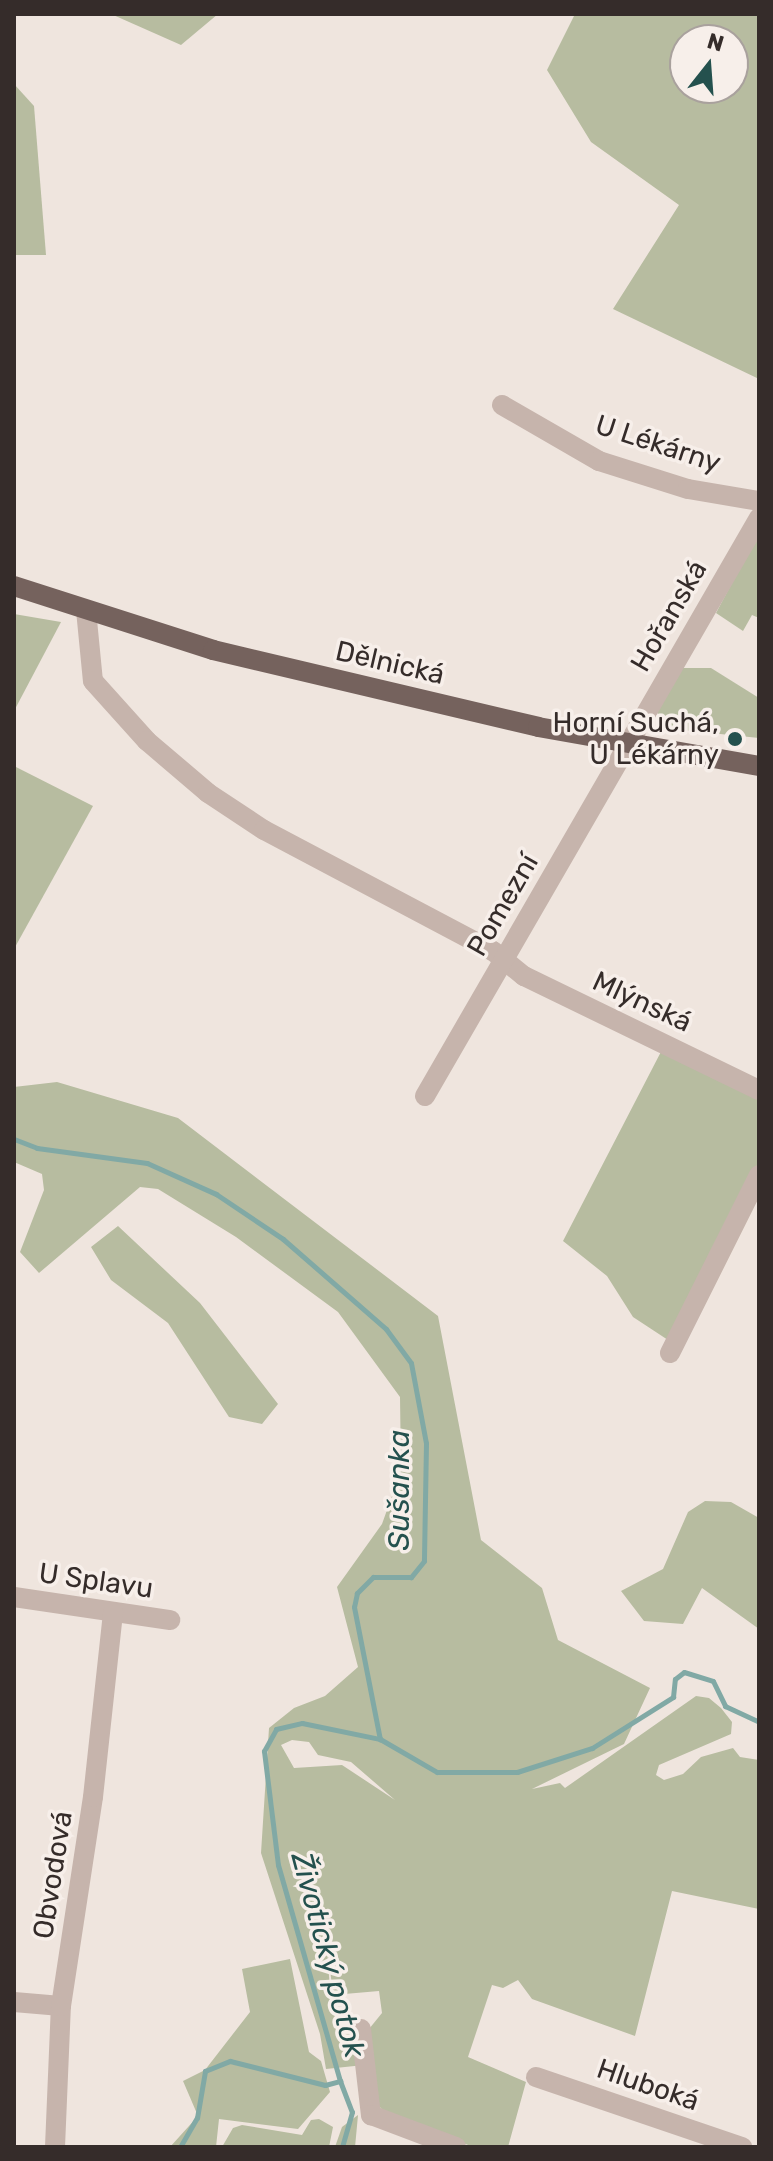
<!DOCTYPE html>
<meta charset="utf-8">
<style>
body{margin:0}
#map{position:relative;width:773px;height:2161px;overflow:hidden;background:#efe5de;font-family:Rubik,sans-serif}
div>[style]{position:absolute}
.green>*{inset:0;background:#b7bca0}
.stream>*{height:5px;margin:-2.5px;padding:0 2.5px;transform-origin:2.5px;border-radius:2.5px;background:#81a9a5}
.minor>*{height:20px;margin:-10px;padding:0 10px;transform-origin:10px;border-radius:10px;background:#c6b4ac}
.major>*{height:20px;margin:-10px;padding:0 10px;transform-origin:10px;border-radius:10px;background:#75625d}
.dots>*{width:22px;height:22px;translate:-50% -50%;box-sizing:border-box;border:4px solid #f7efea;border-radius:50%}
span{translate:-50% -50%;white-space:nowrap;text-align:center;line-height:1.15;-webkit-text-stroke:7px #f7efea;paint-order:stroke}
.street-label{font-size:28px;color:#352c2a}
.poi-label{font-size:28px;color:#352c2a}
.right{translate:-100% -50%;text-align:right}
.water-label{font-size:30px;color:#24514e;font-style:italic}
.frame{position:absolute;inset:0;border:16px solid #352c2a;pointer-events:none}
.north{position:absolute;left:669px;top:24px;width:80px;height:80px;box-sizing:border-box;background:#f7efea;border:2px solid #a9a19d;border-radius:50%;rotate:17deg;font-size:22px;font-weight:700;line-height:32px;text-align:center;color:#352c2a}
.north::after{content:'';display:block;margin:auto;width:28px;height:36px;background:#24514e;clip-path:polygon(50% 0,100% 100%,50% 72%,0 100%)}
</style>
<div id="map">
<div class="green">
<div style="clip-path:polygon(111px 14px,218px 14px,181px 45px)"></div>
<div style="clip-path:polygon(evenodd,575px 14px,759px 14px,759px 379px,613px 309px,679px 205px,591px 142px,547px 70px,575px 14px,685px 40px,733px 40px,733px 88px,685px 88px,685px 40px)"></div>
<div style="clip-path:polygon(14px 84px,34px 106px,46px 255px,14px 255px)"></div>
<div style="clip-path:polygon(759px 532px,759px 618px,752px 615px,743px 631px,716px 613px)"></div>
<div style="clip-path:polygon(14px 614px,61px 622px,14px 711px)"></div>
<div style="clip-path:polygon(680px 668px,711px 668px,759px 698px,759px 738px,662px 728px,656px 707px)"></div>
<div style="clip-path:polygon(14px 766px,93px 806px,14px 949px)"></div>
<div style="clip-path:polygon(665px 1044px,759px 1090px,759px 1175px,668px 1340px,633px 1317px,607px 1276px,563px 1241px)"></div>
<div style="clip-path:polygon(evenodd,57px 1082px,178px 1118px,438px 1316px,481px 1540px,542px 1588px,558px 1640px,650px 1688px,624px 1744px,532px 1789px,560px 1783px,565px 1788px,696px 1696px,709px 1698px,721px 1708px,732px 1722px,731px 1734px,659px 1765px,656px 1775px,664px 1780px,683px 1774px,701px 1757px,733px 1748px,740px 1757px,759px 1760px,759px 1909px,672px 1891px,635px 2036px,532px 1999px,518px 1980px,503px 1988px,492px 1985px,468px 2057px,526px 2082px,508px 2147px,474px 2147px,390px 2118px,377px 2104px,364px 2065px,326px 2069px,320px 2034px,261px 1853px,269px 1728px,294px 1708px,325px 1696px,358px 1667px,337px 1587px,382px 1524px,401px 1471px,400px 1397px,338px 1312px,236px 1237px,158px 1189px,140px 1187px,39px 1273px,20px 1252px,44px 1190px,42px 1174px,14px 1162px,14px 1087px,57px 1082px,292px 1740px,309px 1742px,318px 1755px,351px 1762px,395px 1800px,342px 1765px,294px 1768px,281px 1745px,292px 1740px,57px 1082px,326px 1934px,333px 1995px,379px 1991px,382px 2013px,369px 2029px,341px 2036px,331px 2004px,326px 1934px)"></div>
<div style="clip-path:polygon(118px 1226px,200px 1303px,278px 1404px,262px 1424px,229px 1417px,168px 1323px,111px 1280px,91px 1247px)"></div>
<div style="clip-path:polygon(705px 1501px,731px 1502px,759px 1518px,759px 1629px,702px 1588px,683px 1624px,644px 1621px,621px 1591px,663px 1569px,688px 1512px)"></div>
<div style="clip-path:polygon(290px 1959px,309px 2052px,321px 2061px,330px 2092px,298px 2129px,219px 2119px,216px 2147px,170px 2147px,198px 2116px,183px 2081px,205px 2070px,250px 2012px,242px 1969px)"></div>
<div style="clip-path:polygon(358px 2115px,355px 2147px,335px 2147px,342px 2127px)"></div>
<div style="clip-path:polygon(319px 2119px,333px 2127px,329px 2147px,222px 2147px,233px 2128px,242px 2125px,302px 2135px,311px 2120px)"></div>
</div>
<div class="stream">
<div style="left:14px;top:1139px;width:25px;rotate:21deg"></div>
<div style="left:37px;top:1148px;width:111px;rotate:7.8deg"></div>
<div style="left:147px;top:1163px;width:76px;rotate:24.2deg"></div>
<div style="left:216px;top:1194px;width:81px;rotate:33.9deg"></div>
<div style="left:283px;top:1239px;width:137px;rotate:41.1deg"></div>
<div style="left:386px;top:1329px;width:42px;rotate:53.7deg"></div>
<div style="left:411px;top:1363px;width:81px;rotate:79.4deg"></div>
<div style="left:426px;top:1443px;width:118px;rotate:91deg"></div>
<div style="left:424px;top:1561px;width:21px;rotate:129deg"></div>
<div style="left:411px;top:1577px;width:38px;rotate:180deg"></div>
<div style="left:373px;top:1577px;width:23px;rotate:135deg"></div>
<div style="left:357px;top:1593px;width:14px;rotate:102deg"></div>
<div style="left:354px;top:1607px;width:135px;rotate:78.9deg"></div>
<div style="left:380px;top:1739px;width:66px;rotate:30.1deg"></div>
<div style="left:437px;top:1772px;width:80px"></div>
<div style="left:517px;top:1772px;width:79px;rotate:-17.7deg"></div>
<div style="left:592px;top:1748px;width:96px;rotate:-32.2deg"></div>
<div style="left:673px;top:1697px;width:18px;rotate:-84deg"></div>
<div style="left:675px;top:1679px;width:11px;rotate:-38deg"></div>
<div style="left:684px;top:1672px;width:30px;rotate:17deg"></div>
<div style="left:713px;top:1681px;width:28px;rotate:64deg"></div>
<div style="left:725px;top:1706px;width:38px;rotate:25deg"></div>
<div style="left:340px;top:2081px;width:33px;rotate:69deg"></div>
<div style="left:352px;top:2112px;width:36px;rotate:106deg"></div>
<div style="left:180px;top:2147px;width:34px;rotate:-60deg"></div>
<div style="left:197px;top:2118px;width:48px;rotate:-80.3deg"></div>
<div style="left:205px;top:2071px;width:27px;rotate:-22deg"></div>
<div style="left:230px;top:2061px;width:98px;rotate:14.2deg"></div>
<div style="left:325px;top:2085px;width:16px;rotate:-15deg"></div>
<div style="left:340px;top:2081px;width:225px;rotate:-106deg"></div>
<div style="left:278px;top:1865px;width:115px;rotate:-97deg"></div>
<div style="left:264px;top:1751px;width:25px;rotate:-61deg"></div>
<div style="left:276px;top:1729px;width:27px;rotate:-13deg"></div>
<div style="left:302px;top:1723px;width:80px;rotate:11.6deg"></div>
</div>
<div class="minor">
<div style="left:502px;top:405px;width:112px;rotate:30deg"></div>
<div style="left:599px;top:461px;width:93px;rotate:17.5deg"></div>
<div style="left:688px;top:489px;width:72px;rotate:9.6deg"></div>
<div style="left:86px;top:610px;width:71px;rotate:84.4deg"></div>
<div style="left:93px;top:681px;width:81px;rotate:48deg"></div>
<div style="left:147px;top:741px;width:80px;rotate:40.4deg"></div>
<div style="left:208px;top:793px;width:67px;rotate:33.5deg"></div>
<div style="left:264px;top:830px;width:259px;rotate:27.9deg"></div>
<div style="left:493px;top:951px;width:40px;rotate:39deg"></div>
<div style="left:524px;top:976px;width:261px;rotate:25.9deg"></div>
<div style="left:425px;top:1096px;width:668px;rotate:-59.98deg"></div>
<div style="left:670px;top:1353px;width:199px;rotate:-63.4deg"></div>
<div style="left:14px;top:1597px;width:158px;rotate:8.4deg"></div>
<div style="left:14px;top:2002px;width:47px;rotate:4.9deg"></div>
<div style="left:361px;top:2029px;width:87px;rotate:83.4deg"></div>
<div style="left:371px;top:2115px;width:91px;rotate:20.6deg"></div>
<div style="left:536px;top:2077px;width:218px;rotate:18.8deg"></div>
<div style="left:55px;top:2147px;width:141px;rotate:-87.6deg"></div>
<div style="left:61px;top:2006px;width:211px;rotate:-81.3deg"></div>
<div style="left:93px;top:1797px;width:186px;rotate:-83.8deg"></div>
</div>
<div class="major">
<div style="left:14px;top:586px;width:209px;rotate:17.8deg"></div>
<div style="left:213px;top:650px;width:334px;rotate:13.3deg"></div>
<div style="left:538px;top:727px;width:224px;rotate:10deg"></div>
</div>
<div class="dots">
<div style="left:735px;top:739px;background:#24514e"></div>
</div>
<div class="street-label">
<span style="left:658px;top:444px;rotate:18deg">U Lékárny</span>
<span style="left:669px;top:616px;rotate:-60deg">Hořanská</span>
<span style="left:390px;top:663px;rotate:13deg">Dělnická</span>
<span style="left:503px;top:905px;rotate:-60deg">Pomezní</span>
<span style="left:642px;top:1002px;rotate:25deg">Mlýnská</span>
<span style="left:96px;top:1581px;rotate:8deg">U Splavu</span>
<span style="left:53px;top:1875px;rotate:-81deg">Obvodová</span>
<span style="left:648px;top:2085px;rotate:19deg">Hluboká</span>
</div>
<div class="poi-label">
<span class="right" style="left:719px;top:739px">Horní Suchá,<br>U Lékárny</span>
</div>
<div class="water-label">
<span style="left:399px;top:1490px;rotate:-90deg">Sušanka</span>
<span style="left:328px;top:1955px;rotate:75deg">Životický potok</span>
</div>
<div class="frame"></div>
<div class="north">N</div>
</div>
